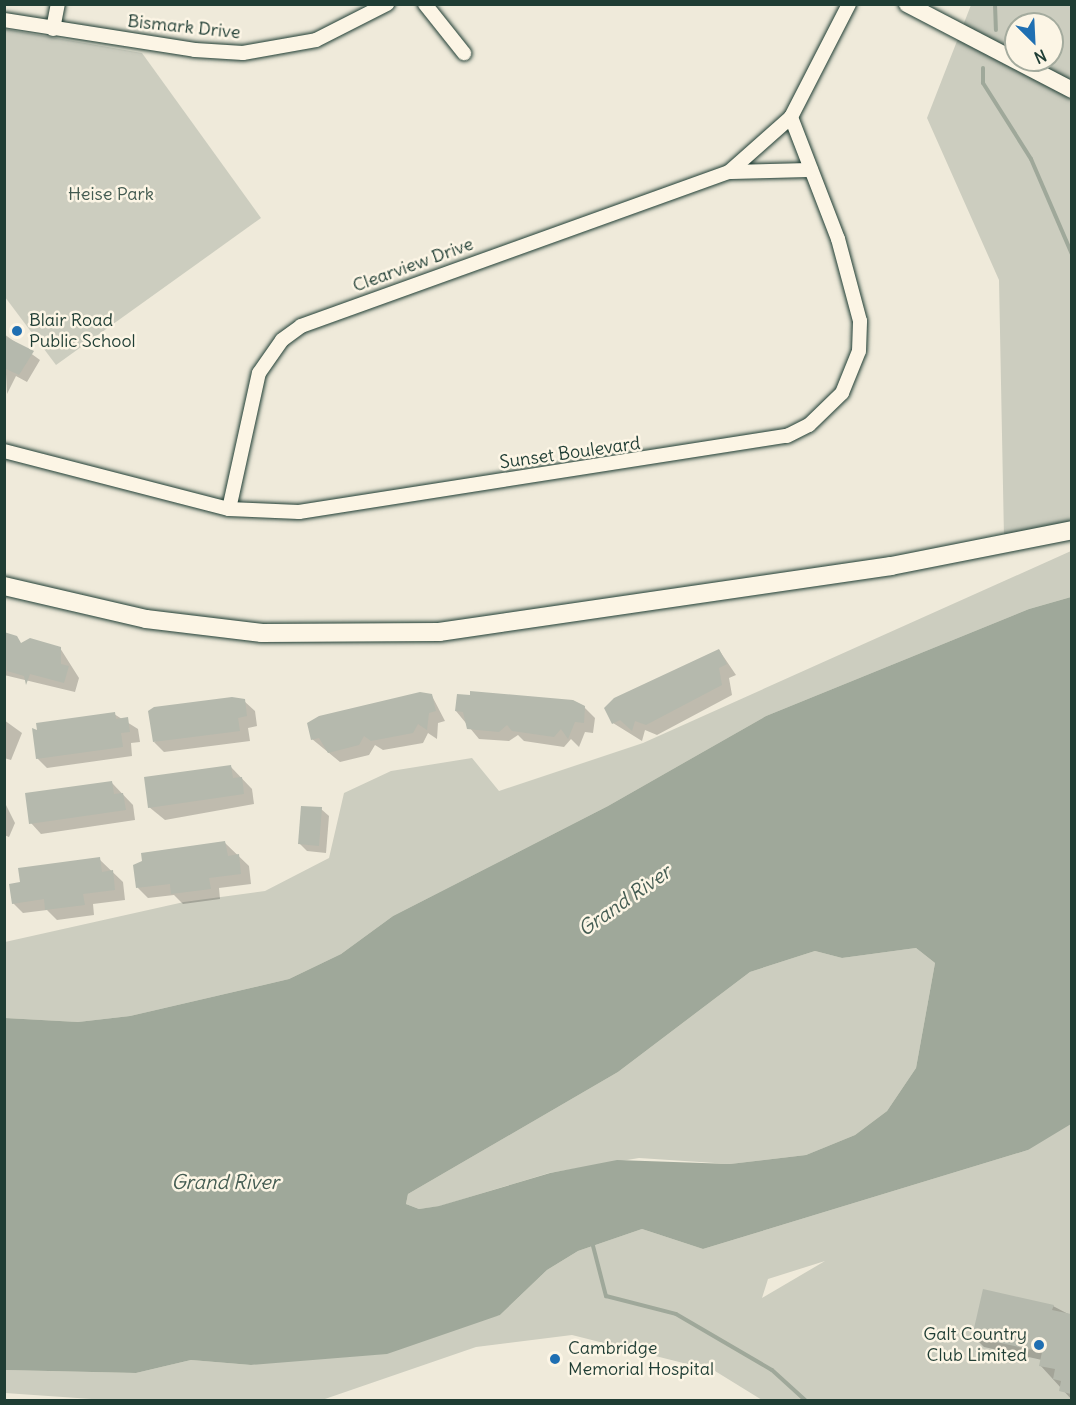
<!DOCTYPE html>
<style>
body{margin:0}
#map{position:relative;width:1076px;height:1405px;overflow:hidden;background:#efeada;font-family:Delius,sans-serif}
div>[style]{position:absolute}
.green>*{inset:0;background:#cccdbf}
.water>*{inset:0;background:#9fa89a}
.shadow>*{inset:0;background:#0003}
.stream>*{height:4px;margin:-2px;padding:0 2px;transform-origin:2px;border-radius:2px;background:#9fa89a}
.building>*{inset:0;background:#b5b9ad}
.roads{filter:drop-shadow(0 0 2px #1f3d34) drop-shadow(0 0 2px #1f3d34)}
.minor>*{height:14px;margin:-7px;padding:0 7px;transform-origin:7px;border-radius:7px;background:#fcf5e5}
.tertiary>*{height:16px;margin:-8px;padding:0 8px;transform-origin:8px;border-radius:8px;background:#fcf5e5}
.secondary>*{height:18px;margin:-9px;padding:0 9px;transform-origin:9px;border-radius:9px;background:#fcf5e5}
.dots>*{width:16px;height:16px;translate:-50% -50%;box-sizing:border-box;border:3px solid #fcf5e5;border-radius:50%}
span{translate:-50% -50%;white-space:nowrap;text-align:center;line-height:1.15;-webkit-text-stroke:5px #fcf5e5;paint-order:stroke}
.street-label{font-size:18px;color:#1f3d34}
.park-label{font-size:18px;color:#425a50}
.poi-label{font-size:18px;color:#1f3d34}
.left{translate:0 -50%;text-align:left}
.right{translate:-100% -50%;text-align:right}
.water-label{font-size:20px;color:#455d53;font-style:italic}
.frame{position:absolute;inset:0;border:6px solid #1f3d34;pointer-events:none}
.north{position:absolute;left:1004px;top:12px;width:60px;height:60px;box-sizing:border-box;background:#fcf5e5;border:2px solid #a4ab9e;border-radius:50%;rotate:156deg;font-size:16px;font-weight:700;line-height:24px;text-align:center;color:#1f3d34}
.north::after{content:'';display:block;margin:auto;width:21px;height:27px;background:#1f6fb2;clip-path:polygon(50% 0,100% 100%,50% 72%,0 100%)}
</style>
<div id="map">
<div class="green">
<div style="clip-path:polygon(evenodd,971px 5px,1071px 5px,1071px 522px,1004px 538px,999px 280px,927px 118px,971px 5px,1016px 24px,1052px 24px,1052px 60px,1016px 60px,1016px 24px)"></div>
<div style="clip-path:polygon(5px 29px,142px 53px,261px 218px,56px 365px,5px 297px)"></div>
<div style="clip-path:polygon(1071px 551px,1071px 597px,1029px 609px,766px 716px,608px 806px,393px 916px,341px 954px,289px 979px,130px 1016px,78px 1022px,5px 1018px,5px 942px,184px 902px,265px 891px,329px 858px,344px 793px,391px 771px,472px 758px,499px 791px,643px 743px)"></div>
<div style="clip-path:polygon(916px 948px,935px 963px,916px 1068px,887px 1111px,855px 1135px,806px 1155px,730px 1164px,639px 1158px,549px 1173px,440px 1206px,419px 1209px,406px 1204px,408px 1194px,618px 1072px,750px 972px,815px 951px,842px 958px)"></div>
<div style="clip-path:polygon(evenodd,1071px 1084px,1071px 1400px,762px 1400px,715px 1371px,572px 1335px,476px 1347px,322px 1400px,106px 1400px,5px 1393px,4px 1370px,136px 1373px,191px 1360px,251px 1365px,500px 1315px,547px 1270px,578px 1251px,642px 1229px,703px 1249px,1028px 1150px,1071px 1084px,825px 1261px,762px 1298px,768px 1279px,825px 1261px)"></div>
</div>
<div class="water">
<div style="clip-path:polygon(evenodd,1071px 597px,1071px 1124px,1028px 1150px,703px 1249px,642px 1229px,578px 1251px,547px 1270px,500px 1315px,387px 1354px,251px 1365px,191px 1360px,136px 1373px,5px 1370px,5px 1018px,78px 1022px,130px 1016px,289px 979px,341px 954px,393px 916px,608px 806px,766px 716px,1029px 609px,1071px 597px,916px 948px,935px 963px,916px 1068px,887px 1111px,855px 1135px,806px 1155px,730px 1164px,617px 1160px,550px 1173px,439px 1206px,419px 1209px,406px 1204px,408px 1194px,618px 1072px,750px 972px,815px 951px,842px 958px,916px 948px)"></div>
</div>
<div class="shadow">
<div style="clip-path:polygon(4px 334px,40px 360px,27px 382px,16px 376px,7px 394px)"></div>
<div style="clip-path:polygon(4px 635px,21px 645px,60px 648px,79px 678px,75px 692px,4px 675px)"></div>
<div style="clip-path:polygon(719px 650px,736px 675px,729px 678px,732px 695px,657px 735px,645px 730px,642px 741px,613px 723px)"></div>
<div style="clip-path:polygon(432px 696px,445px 721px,438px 723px,437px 739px,428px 733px,423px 743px,383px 750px,375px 745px,369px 755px,340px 762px,312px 739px)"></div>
<div style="clip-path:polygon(244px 701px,255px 711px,257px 726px,248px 728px,250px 741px,164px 752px,154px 742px)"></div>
<div style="clip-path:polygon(584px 707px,595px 718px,593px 733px,585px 732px,579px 747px,571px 739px,564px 747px,524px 741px,518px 735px,509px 741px,479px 739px,456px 711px)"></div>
<div style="clip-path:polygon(114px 714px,138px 729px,140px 742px,131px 743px,132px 756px,47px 768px,37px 758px,39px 733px)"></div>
<div style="clip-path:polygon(4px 720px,22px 733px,11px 760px,4px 758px)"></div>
<div style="clip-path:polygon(230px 766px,252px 789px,254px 804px,165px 820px,149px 807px)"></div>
<div style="clip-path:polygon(112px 783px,133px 805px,135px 820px,41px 834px,31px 823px)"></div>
<div style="clip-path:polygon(4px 801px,15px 823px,9px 837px,4px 835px)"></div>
<div style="clip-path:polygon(302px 807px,321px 809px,329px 816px,326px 853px,307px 851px,300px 844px)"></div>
<div style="clip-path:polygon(225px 843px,249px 866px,251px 884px,219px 888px,220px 899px,183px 904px,174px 895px,148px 898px,138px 888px,143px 854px)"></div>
<div style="clip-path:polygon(99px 859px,123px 882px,125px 900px,93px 904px,94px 915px,57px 920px,47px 910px,23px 913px,13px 903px,22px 884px)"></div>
<div style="clip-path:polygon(1053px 1306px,1072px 1316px,1072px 1400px,1040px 1365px,1042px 1360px,984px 1347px,974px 1337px)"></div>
</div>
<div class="stream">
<div style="left:995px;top:4px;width:26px;rotate:88deg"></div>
<div style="left:983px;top:68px;width:15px;rotate:90deg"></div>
<div style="left:983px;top:83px;width:90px;rotate:57.7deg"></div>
<div style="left:1031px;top:159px;width:103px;rotate:66.7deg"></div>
<div style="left:592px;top:1242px;width:56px;rotate:75.5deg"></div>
<div style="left:606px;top:1296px;width:72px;rotate:14.4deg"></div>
<div style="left:676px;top:1314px;width:111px;rotate:30.3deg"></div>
<div style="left:772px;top:1370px;width:45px;rotate:42.3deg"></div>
</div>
<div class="building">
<div style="clip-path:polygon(4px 336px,34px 351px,19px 375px,4px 368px)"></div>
<div style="clip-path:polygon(4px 632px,17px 636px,21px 643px,30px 638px,61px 647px,61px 664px,69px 666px,64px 683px,30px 674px,26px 685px,24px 676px,7px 671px)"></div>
<div style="clip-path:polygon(719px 649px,727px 664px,719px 668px,722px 685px,646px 725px,635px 721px,632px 731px,620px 720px,612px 724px,604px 708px,614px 698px)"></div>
<div style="clip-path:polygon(470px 691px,573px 700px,585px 706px,584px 723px,575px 722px,568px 739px,561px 729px,554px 737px,512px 731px,507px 725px,499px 732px,467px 729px,463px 712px,455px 711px,457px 694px,470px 695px)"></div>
<div style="clip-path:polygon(420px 692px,432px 694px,436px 711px,429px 713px,427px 730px,418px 724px,413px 733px,371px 741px,364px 736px,359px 745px,328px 753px,319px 738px,311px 740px,307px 723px,319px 716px)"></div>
<div style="clip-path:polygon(232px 697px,245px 699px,247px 716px,238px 718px,240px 731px,153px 742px,148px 711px,154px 707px)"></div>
<div style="clip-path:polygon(115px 712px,116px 719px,128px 717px,130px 732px,121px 733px,123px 747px,36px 759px,32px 728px,37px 730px,36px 723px)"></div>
<div style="clip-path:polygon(231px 765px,233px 778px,242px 777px,244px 794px,148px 808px,144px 777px)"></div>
<div style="clip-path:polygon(112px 781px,114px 794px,123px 793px,126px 810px,29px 824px,25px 793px)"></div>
<div style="clip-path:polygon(301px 806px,322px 807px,319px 846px,298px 844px)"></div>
<div style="clip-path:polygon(225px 841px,228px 856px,239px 854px,241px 874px,209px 878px,211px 889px,171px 894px,170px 884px,136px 888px,133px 865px,142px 861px,141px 853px)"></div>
<div style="clip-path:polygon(100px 857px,102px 872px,113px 870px,115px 890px,83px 894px,85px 905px,45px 910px,44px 899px,12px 904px,9px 884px,20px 882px,18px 868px)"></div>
<div style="clip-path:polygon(983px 1289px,1054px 1305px,1052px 1310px,1071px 1314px,1071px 1394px,1059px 1391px,1061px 1381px,1053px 1379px,1055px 1369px,1039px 1366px,1042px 1352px,972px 1337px)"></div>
</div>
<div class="roads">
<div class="minor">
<div style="left:425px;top:4px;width:63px;rotate:51.5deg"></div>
<div style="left:4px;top:20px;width:193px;rotate:8.9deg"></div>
<div style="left:195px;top:50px;width:48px;rotate:3.6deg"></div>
<div style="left:243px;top:53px;width:74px;rotate:-10.1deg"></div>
<div style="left:316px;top:40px;width:80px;rotate:-26.9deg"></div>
<div style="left:53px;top:29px;width:25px;rotate:-79deg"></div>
<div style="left:729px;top:172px;width:83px;rotate:-41.6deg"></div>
<div style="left:791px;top:117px;width:127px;rotate:-62.8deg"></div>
<div style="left:4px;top:451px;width:232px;rotate:14.5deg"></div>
<div style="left:229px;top:509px;width:70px;rotate:2.5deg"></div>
<div style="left:299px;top:512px;width:494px;rotate:-8.9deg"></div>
<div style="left:787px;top:436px;width:25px;rotate:-27deg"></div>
<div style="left:809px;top:425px;width:46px;rotate:-44.1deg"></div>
<div style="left:842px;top:393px;width:45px;rotate:-68deg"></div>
<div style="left:859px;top:351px;width:30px;rotate:-88deg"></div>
<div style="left:860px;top:321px;width:85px;rotate:-105deg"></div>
<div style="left:838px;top:239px;width:131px;rotate:-111.1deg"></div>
<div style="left:229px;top:509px;width:139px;rotate:-77.6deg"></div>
<div style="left:259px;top:373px;width:40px;rotate:-55.1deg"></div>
<div style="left:282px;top:340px;width:24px;rotate:-36deg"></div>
<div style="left:301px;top:326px;width:455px;rotate:-19.8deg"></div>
<div style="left:729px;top:172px;width:82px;rotate:-1.4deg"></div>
</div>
<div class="tertiary">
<div style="left:907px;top:4px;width:186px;rotate:27.5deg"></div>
</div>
<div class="secondary">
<div style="left:4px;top:586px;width:146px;rotate:13.1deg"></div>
<div style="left:146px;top:619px;width:117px;rotate:6.9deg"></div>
<div style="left:262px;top:633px;width:177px;rotate:-0.3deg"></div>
<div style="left:439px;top:632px;width:457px;rotate:-8.3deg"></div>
<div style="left:891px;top:566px;width:185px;rotate:-11.2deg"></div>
</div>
</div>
<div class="dots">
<div style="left:17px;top:331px;background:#1f6fb2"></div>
<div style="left:1039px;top:1345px;background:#1f6fb2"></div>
<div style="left:555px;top:1359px;background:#1f6fb2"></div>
</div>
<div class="street-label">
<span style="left:184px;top:27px;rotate:6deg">Bismark Drive</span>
<span style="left:413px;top:265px;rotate:-20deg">Clearview Drive</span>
<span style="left:570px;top:453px;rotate:-8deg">Sunset Boulevard</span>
</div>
<div class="park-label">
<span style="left:111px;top:194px">Heise Park</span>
</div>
<div class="poi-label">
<span class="left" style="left:29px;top:331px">Blair Road<br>Public School</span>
<span class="right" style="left:1027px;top:1345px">Galt Country<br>Club Limited</span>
<span class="left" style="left:568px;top:1359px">Cambridge<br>Memorial Hospital</span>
</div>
<div class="water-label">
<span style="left:624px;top:900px;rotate:-35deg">Grand River</span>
<span style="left:225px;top:1181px">Grand River</span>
</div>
<div class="frame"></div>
<div class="north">N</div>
</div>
